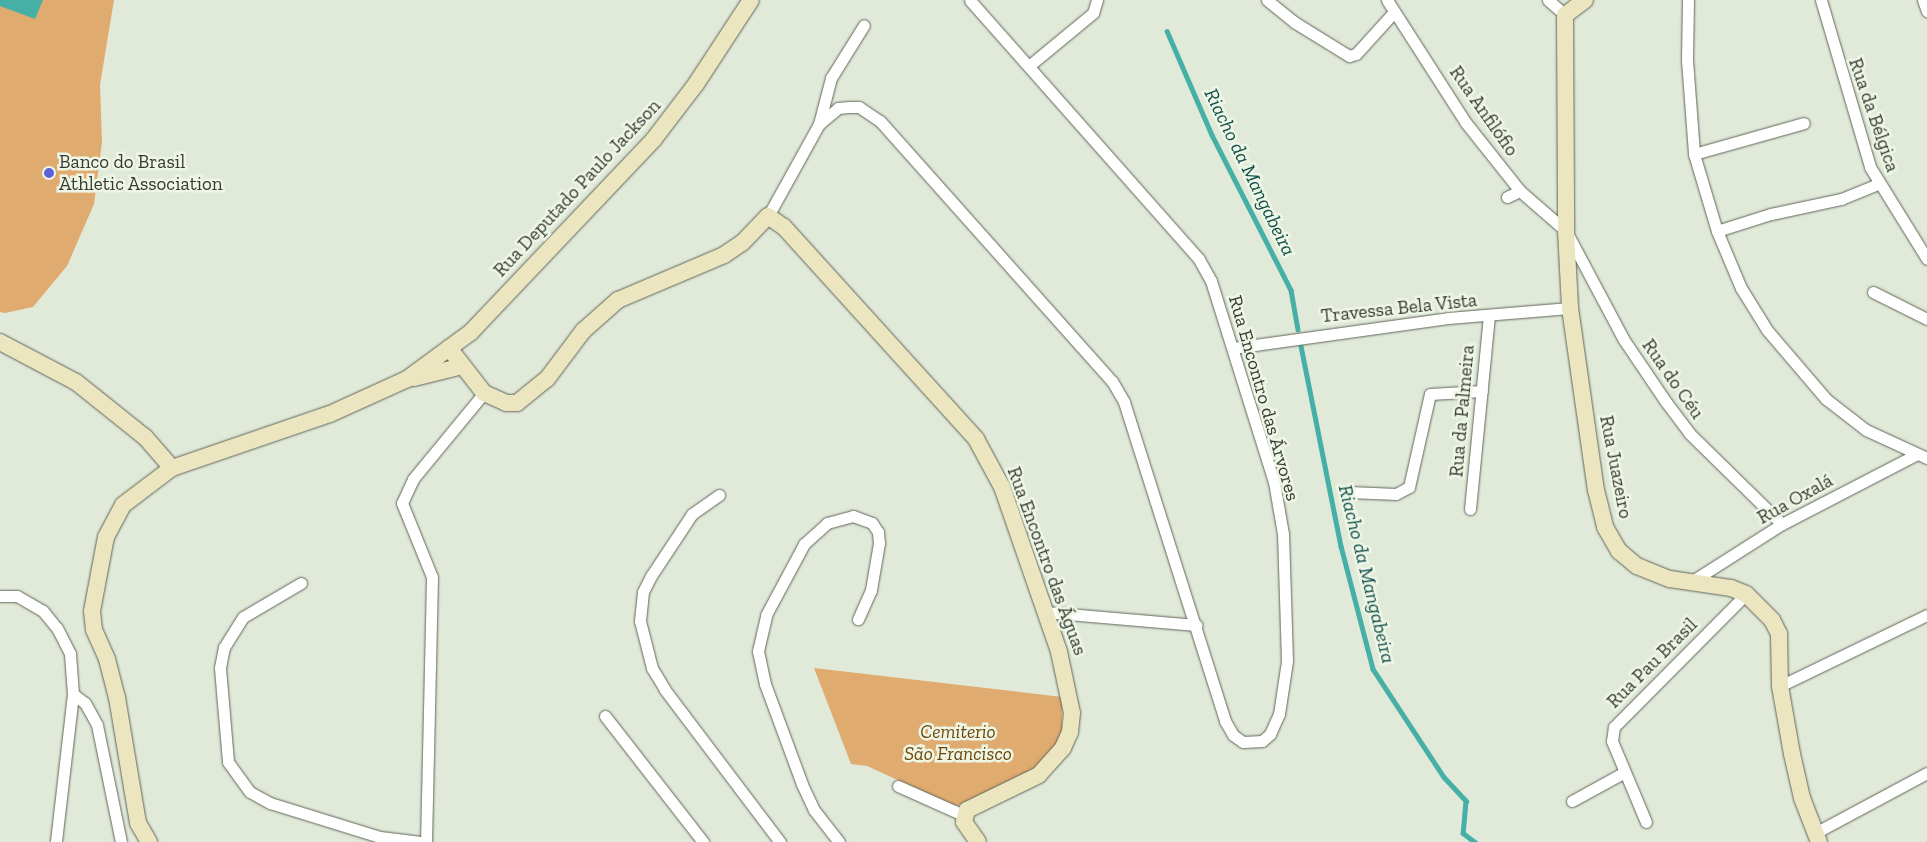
<!DOCTYPE html>
<meta charset="utf-8">
<style>
body{margin:0}
#map{position:relative;width:1927px;height:842px;overflow:hidden;background:#e1e9d9;font-family:"Zilla Slab",serif}
div>[style]{position:absolute}
.green>*{inset:0;background:#e0ab6f}
.water>*{inset:0;background:#46b0a7}
.stream>*{height:4.5px;margin:-2.25px;padding:0 2.25px;transform-origin:2.25px;border-radius:2.25px;background:#46b0a7}
.roads{filter:drop-shadow(0 0 1px #5f6658) drop-shadow(0 0 1px #5f6658)}
.street>*{height:11px;margin:-5.5px;padding:0 5.5px;transform-origin:5.5px;border-radius:5.5px;background:#fff}
.secondary>*{height:16px;margin:-8px;padding:0 8px;transform-origin:8px;border-radius:8px;background:#ebe5c0}
.dots>*{width:14px;height:14px;translate:-50% -50%;box-sizing:border-box;border:2px solid #eef6e6;border-radius:50%}
span{translate:-50% -50%;white-space:nowrap;text-align:center;line-height:1.15;-webkit-text-stroke:5px #eef6e6;paint-order:stroke}
.street-label{font-size:19px;color:#373a34}
.poi-label{font-size:19px;color:#373a34}
.left{translate:0 -50%;text-align:left}
.park-label{font-size:19px;color:#704607;font-style:italic}
.water-label{font-size:20px;color:#13504c;font-style:italic}
</style>
<div id="map">
<div class="green">
<div style="clip-path:polygon(0 0,114px 0,100px 85px,102px 142px,94px 204px,67px 266px,33px 307px,5px 313px,0 312px)"></div>
<div style="clip-path:polygon(814px 668px,1062px 697px,1062px 738px,1048px 760px,1005px 789px,955px 806px,867px 766px,851px 764px)"></div>
</div>
<div class="water">
<div style="clip-path:polygon(0 0,43px 0,35px 19px,0 6px)"></div>
</div>
<div class="stream">
<div style="left:1167px;top:31px;width:113px;rotate:66.6deg"></div>
<div style="left:1212px;top:135px;width:174px;rotate:63deg"></div>
<div style="left:1291px;top:290px;width:40px;rotate:80deg"></div>
<div style="left:1300px;top:341px;width:209px;rotate:78.7deg"></div>
<div style="left:1341px;top:546px;width:127px;rotate:75.4deg"></div>
<div style="left:1373px;top:669px;width:129px;rotate:56.7deg"></div>
<div style="left:1444px;top:777px;width:33px;rotate:47deg"></div>
<div style="left:1466px;top:801px;width:32px;rotate:95deg"></div>
<div style="left:1463px;top:833px;width:15px;rotate:37deg"></div>
</div>
<div class="roads">
<div class="street">
<div style="left:1267px;top:0;width:35px;rotate:39deg"></div>
<div style="left:1294px;top:22px;width:65px;rotate:31.7deg"></div>
<div style="left:1349px;top:56px;width:7px;rotate:-16deg"></div>
<div style="left:1356px;top:54px;width:55px;rotate:-47.9deg"></div>
<div style="left:1387px;top:0;width:146px;rotate:57.3deg"></div>
<div style="left:1466px;top:123px;width:87px;rotate:51.5deg"></div>
<div style="left:1520px;top:191px;width:61px;rotate:41deg"></div>
<div style="left:1566px;top:231px;width:123px;rotate:62deg"></div>
<div style="left:1624px;top:340px;width:75px;rotate:55.9deg"></div>
<div style="left:1666px;top:402px;width:39px;rotate:53deg"></div>
<div style="left:1689px;top:433px;width:130px;rotate:44.4deg"></div>
<div style="left:1548px;top:0;width:23px;rotate:41deg"></div>
<div style="left:1688px;top:0;width:60px;rotate:91deg"></div>
<div style="left:1687px;top:60px;width:94px;rotate:85.7deg"></div>
<div style="left:1694px;top:154px;width:80px;rotate:73.4deg"></div>
<div style="left:1717px;top:231px;width:62px;rotate:67.2deg"></div>
<div style="left:1741px;top:288px;width:49px;rotate:58.2deg"></div>
<div style="left:1767px;top:330px;width:91px;rotate:49.5deg"></div>
<div style="left:1826px;top:399px;width:51px;rotate:37.8deg"></div>
<div style="left:1866px;top:430px;width:67px;rotate:24.7deg"></div>
<div style="left:1821px;top:0;width:174px;rotate:73.6deg"></div>
<div style="left:1870px;top:167px;width:108px;rotate:58.2deg"></div>
<div style="left:1923px;top:0;width:12px;rotate:70deg"></div>
<div style="left:1030px;top:65px;width:82px;rotate:-39.5deg"></div>
<div style="left:1093px;top:13px;width:14px;rotate:-73deg"></div>
<div style="left:819px;top:124px;width:25px;rotate:-40deg"></div>
<div style="left:838px;top:108px;width:11px;rotate:-5deg"></div>
<div style="left:849px;top:107px;width:10px"></div>
<div style="left:859px;top:107px;width:25px;rotate:34deg"></div>
<div style="left:880px;top:121px;width:348px;rotate:48.3deg"></div>
<div style="left:1112px;top:381px;width:24px;rotate:60deg"></div>
<div style="left:1124px;top:402px;width:335px;rotate:72.4deg"></div>
<div style="left:1225px;top:721px;width:16px;rotate:60deg"></div>
<div style="left:1233px;top:735px;width:12px;rotate:35deg"></div>
<div style="left:1243px;top:742px;width:19px;rotate:-3deg"></div>
<div style="left:1262px;top:741px;width:11px;rotate:-41deg"></div>
<div style="left:1270px;top:734px;width:22px;rotate:-66deg"></div>
<div style="left:1279px;top:714px;width:54px;rotate:-81.4deg"></div>
<div style="left:1287px;top:661px;width:127px;rotate:-91.8deg"></div>
<div style="left:1283px;top:534px;width:53px;rotate:-99.8deg"></div>
<div style="left:1274px;top:482px;width:211px;rotate:-107.4deg"></div>
<div style="left:1211px;top:281px;width:26px;rotate:-119deg"></div>
<div style="left:1198px;top:258px;width:344px;rotate:-131.5deg"></div>
<div style="left:1694px;top:154px;width:114px;rotate:-15.7deg"></div>
<div style="left:1507px;top:197px;width:14px;rotate:-25deg"></div>
<div style="left:768px;top:216px;width:105px;rotate:-61deg"></div>
<div style="left:819px;top:124px;width:48px;rotate:-75.4deg"></div>
<div style="left:831px;top:78px;width:62px;rotate:-58.1deg"></div>
<div style="left:1717px;top:231px;width:57px;rotate:-17.5deg"></div>
<div style="left:1771px;top:214px;width:72px;rotate:-12.1deg"></div>
<div style="left:1841px;top:199px;width:40px;rotate:-22deg"></div>
<div style="left:1873px;top:292px;width:60px;rotate:26.6deg"></div>
<div style="left:1233px;top:348px;width:217px;rotate:-7.9deg"></div>
<div style="left:1448px;top:318px;width:122px;rotate:-4.7deg"></div>
<div style="left:1349px;top:492px;width:47px;rotate:2.4deg"></div>
<div style="left:1396px;top:494px;width:15px;rotate:-28deg"></div>
<div style="left:1409px;top:487px;width:95px;rotate:-77.3deg"></div>
<div style="left:1430px;top:394px;width:52px;rotate:-3.3deg"></div>
<div style="left:719px;top:495px;width:33px;rotate:145deg"></div>
<div style="left:692px;top:514px;width:74px;rotate:123.5deg"></div>
<div style="left:651px;top:576px;width:18px;rotate:117deg"></div>
<div style="left:643px;top:592px;width:29px;rotate:96deg"></div>
<div style="left:640px;top:621px;width:49px;rotate:75.7deg"></div>
<div style="left:652px;top:668px;width:26px;rotate:59deg"></div>
<div style="left:665px;top:690px;width:191px;rotate:52.9deg"></div>
<div style="left:1470px;top:509px;width:194px;rotate:-84.4deg"></div>
<div style="left:1694px;top:580px;width:104px;rotate:-32.5deg"></div>
<div style="left:1782px;top:524px;width:152px;rotate:-27.4deg"></div>
<div style="left:301px;top:583px;width:67px;rotate:149.6deg"></div>
<div style="left:243px;top:617px;width:36px;rotate:122deg"></div>
<div style="left:224px;top:647px;width:21px;rotate:101deg"></div>
<div style="left:220px;top:668px;width:94px;rotate:85.1deg"></div>
<div style="left:228px;top:762px;width:37px;rotate:54deg"></div>
<div style="left:250px;top:792px;width:23px;rotate:29deg"></div>
<div style="left:270px;top:803px;width:115px;rotate:17.2deg"></div>
<div style="left:380px;top:837px;width:39px;rotate:7deg"></div>
<div style="left:0;top:596px;width:17px"></div>
<div style="left:17px;top:596px;width:30px;rotate:30deg"></div>
<div style="left:43px;top:611px;width:22px;rotate:51deg"></div>
<div style="left:57px;top:628px;width:29px;rotate:63deg"></div>
<div style="left:70px;top:654px;width:40px;rotate:85.7deg"></div>
<div style="left:73px;top:694px;width:149px;rotate:96.6deg"></div>
<div style="left:1044px;top:612px;width:153px;rotate:4.9deg"></div>
<div style="left:1780px;top:686px;width:163px;rotate:-25.8deg"></div>
<div style="left:73px;top:694px;width:15px;rotate:37deg"></div>
<div style="left:85px;top:703px;width:25px;rotate:61deg"></div>
<div style="left:97px;top:725px;width:119px;rotate:78.4deg"></div>
<div style="left:605px;top:716px;width:160px;rotate:52.1deg"></div>
<div style="left:898px;top:786px;width:71px;rotate:24deg"></div>
<div style="left:1572px;top:801px;width:60px;rotate:-28.7deg"></div>
<div style="left:1646px;top:822px;width:88px;rotate:-112.8deg"></div>
<div style="left:1612px;top:741px;width:14px;rotate:-82deg"></div>
<div style="left:1614px;top:727px;width:187px;rotate:-45.2deg"></div>
<div style="left:1815px;top:833px;width:127px;rotate:-28.2deg"></div>
<div style="left:426px;top:842px;width:265px;rotate:-88.7deg"></div>
<div style="left:432px;top:577px;width:80px;rotate:-112.1deg"></div>
<div style="left:402px;top:503px;width:26px;rotate:-65deg"></div>
<div style="left:413px;top:479px;width:112px;rotate:-50.5deg"></div>
<div style="left:839px;top:842px;width:41px;rotate:-128deg"></div>
<div style="left:814px;top:810px;width:29px;rotate:-115deg"></div>
<div style="left:802px;top:784px;width:107px;rotate:-110.3deg"></div>
<div style="left:765px;top:684px;width:34px;rotate:-102deg"></div>
<div style="left:758px;top:651px;width:37px;rotate:-77deg"></div>
<div style="left:766px;top:615px;width:81px;rotate:-61.8deg"></div>
<div style="left:804px;top:544px;width:31px;rotate:-42deg"></div>
<div style="left:827px;top:523px;width:27px;rotate:-15deg"></div>
<div style="left:853px;top:516px;width:20px;rotate:20deg"></div>
<div style="left:872px;top:523px;width:11px;rotate:56deg"></div>
<div style="left:878px;top:532px;width:11px;rotate:85deg"></div>
<div style="left:879px;top:543px;width:48px;rotate:99.7deg"></div>
<div style="left:871px;top:590px;width:32px;rotate:114deg"></div>
</div>
<div class="secondary">
<div style="left:1585px;top:0;width:25px;rotate:143deg"></div>
<div style="left:1565px;top:15px;width:216px;rotate:89.7deg"></div>
<div style="left:1566px;top:231px;width:77px;rotate:87deg"></div>
<div style="left:1570px;top:308px;width:184px;rotate:81.9deg"></div>
<div style="left:1596px;top:490px;width:38px;rotate:76deg"></div>
<div style="left:1605px;top:527px;width:28px;rotate:60deg"></div>
<div style="left:1619px;top:551px;width:23px;rotate:40deg"></div>
<div style="left:1637px;top:566px;width:35px;rotate:22deg"></div>
<div style="left:1670px;top:579px;width:62px;rotate:8.4deg"></div>
<div style="left:1731px;top:588px;width:16px;rotate:22deg"></div>
<div style="left:1746px;top:594px;width:37px;rotate:45deg"></div>
<div style="left:1772px;top:620px;width:16px;rotate:63deg"></div>
<div style="left:1779px;top:634px;width:52px;rotate:88.9deg"></div>
<div style="left:1780px;top:686px;width:69px;rotate:80deg"></div>
<div style="left:1792px;top:754px;width:45px;rotate:77.2deg"></div>
<div style="left:1802px;top:798px;width:47px;rotate:68.9deg"></div>
<div style="left:0;top:342px;width:86px;rotate:27.8deg"></div>
<div style="left:76px;top:382px;width:88px;rotate:38.6deg"></div>
<div style="left:145px;top:437px;width:41px;rotate:48.9deg"></div>
<div style="left:449px;top:348px;width:57px;rotate:52.1deg"></div>
<div style="left:484px;top:393px;width:24px;rotate:24deg"></div>
<div style="left:506px;top:403px;width:11px"></div>
<div style="left:517px;top:403px;width:38px;rotate:-39deg"></div>
<div style="left:547px;top:379px;width:60px;rotate:-53.1deg"></div>
<div style="left:583px;top:331px;width:47px;rotate:-41.5deg"></div>
<div style="left:618px;top:300px;width:115px;rotate:-23deg"></div>
<div style="left:724px;top:255px;width:22px;rotate:-34deg"></div>
<div style="left:742px;top:243px;width:37px;rotate:-46deg"></div>
<div style="left:768px;top:216px;width:19px;rotate:35deg"></div>
<div style="left:784px;top:227px;width:286px;rotate:47.8deg"></div>
<div style="left:976px;top:439px;width:55px;rotate:61.6deg"></div>
<div style="left:1002px;top:487px;width:175px;rotate:70.9deg"></div>
<div style="left:1059px;top:652px;width:62px;rotate:78deg"></div>
<div style="left:1072px;top:713px;width:19px;rotate:96deg"></div>
<div style="left:1070px;top:732px;width:17px;rotate:114deg"></div>
<div style="left:1063px;top:748px;width:36px;rotate:132deg"></div>
<div style="left:1039px;top:775px;width:80px;rotate:154.1deg"></div>
<div style="left:967px;top:810px;width:12px;rotate:104deg"></div>
<div style="left:964px;top:822px;width:24px;rotate:55deg"></div>
<div style="left:414px;top:378px;width:50px;rotate:-13.8deg"></div>
<div style="left:149px;top:842px;width:22px;rotate:-120deg"></div>
<div style="left:138px;top:823px;width:127px;rotate:-99.5deg"></div>
<div style="left:117px;top:698px;width:40px;rotate:-104.4deg"></div>
<div style="left:107px;top:659px;width:32px;rotate:-114deg"></div>
<div style="left:94px;top:630px;width:19px;rotate:-96deg"></div>
<div style="left:92px;top:611px;width:75px;rotate:-79.3deg"></div>
<div style="left:106px;top:537px;width:36px;rotate:-62deg"></div>
<div style="left:123px;top:505px;width:61px;rotate:-37.1deg"></div>
<div style="left:172px;top:468px;width:167px;rotate:-18.9deg"></div>
<div style="left:330px;top:414px;width:85px;rotate:-24.4deg"></div>
<div style="left:407px;top:379px;width:79px;rotate:-36.3deg"></div>
<div style="left:471px;top:332px;width:266px;rotate:-46.5deg"></div>
<div style="left:654px;top:139px;width:69px;rotate:-52.6deg"></div>
<div style="left:696px;top:84px;width:100px;rotate:-56.8deg"></div>
</div>
</div>
<div class="dots">
<div style="left:49px;top:173px;background:#5d61d9"></div>
</div>
<div class="street-label">
<span style="left:1484px;top:111px;rotate:55deg">Rua Anfilófio</span>
<span style="left:1874px;top:115px;rotate:71deg">Rua da Bélgica</span>
<span style="left:577px;top:188px;rotate:-47deg">Rua Deputado Paulo Jackson</span>
<span style="left:1399px;top:308px;rotate:-6deg">Travessa Bela Vista</span>
<span style="left:1673px;top:379px;rotate:55deg">Rua do Céu</span>
<span style="left:1264px;top:398px;rotate:74deg">Rua Encontro das Árvores</span>
<span style="left:1462px;top:411px;rotate:-85deg">Rua da Palmeira</span>
<span style="left:1616px;top:467px;rotate:79deg">Rua Juazeiro</span>
<span style="left:1795px;top:499px;rotate:-29deg">Rua Oxalá</span>
<span style="left:1047px;top:561px;rotate:70deg">Rua Encontro das Águas</span>
<span style="left:1652px;top:663px;rotate:-45deg">Rua Pau Brasil</span>
</div>
<div class="poi-label">
<span class="left" style="left:59px;top:173px">Banco do Brasil<br>Athletic Association</span>
</div>
<div class="park-label">
<span style="left:958px;top:743px">Cemiterio<br>São Francisco</span>
</div>
<div class="water-label">
<span style="left:1250px;top:172px;rotate:64deg">Riacho da Mangabeira</span>
<span style="left:1367px;top:574px;rotate:76deg">Riacho da Mangabeira</span>
</div>
</div>
